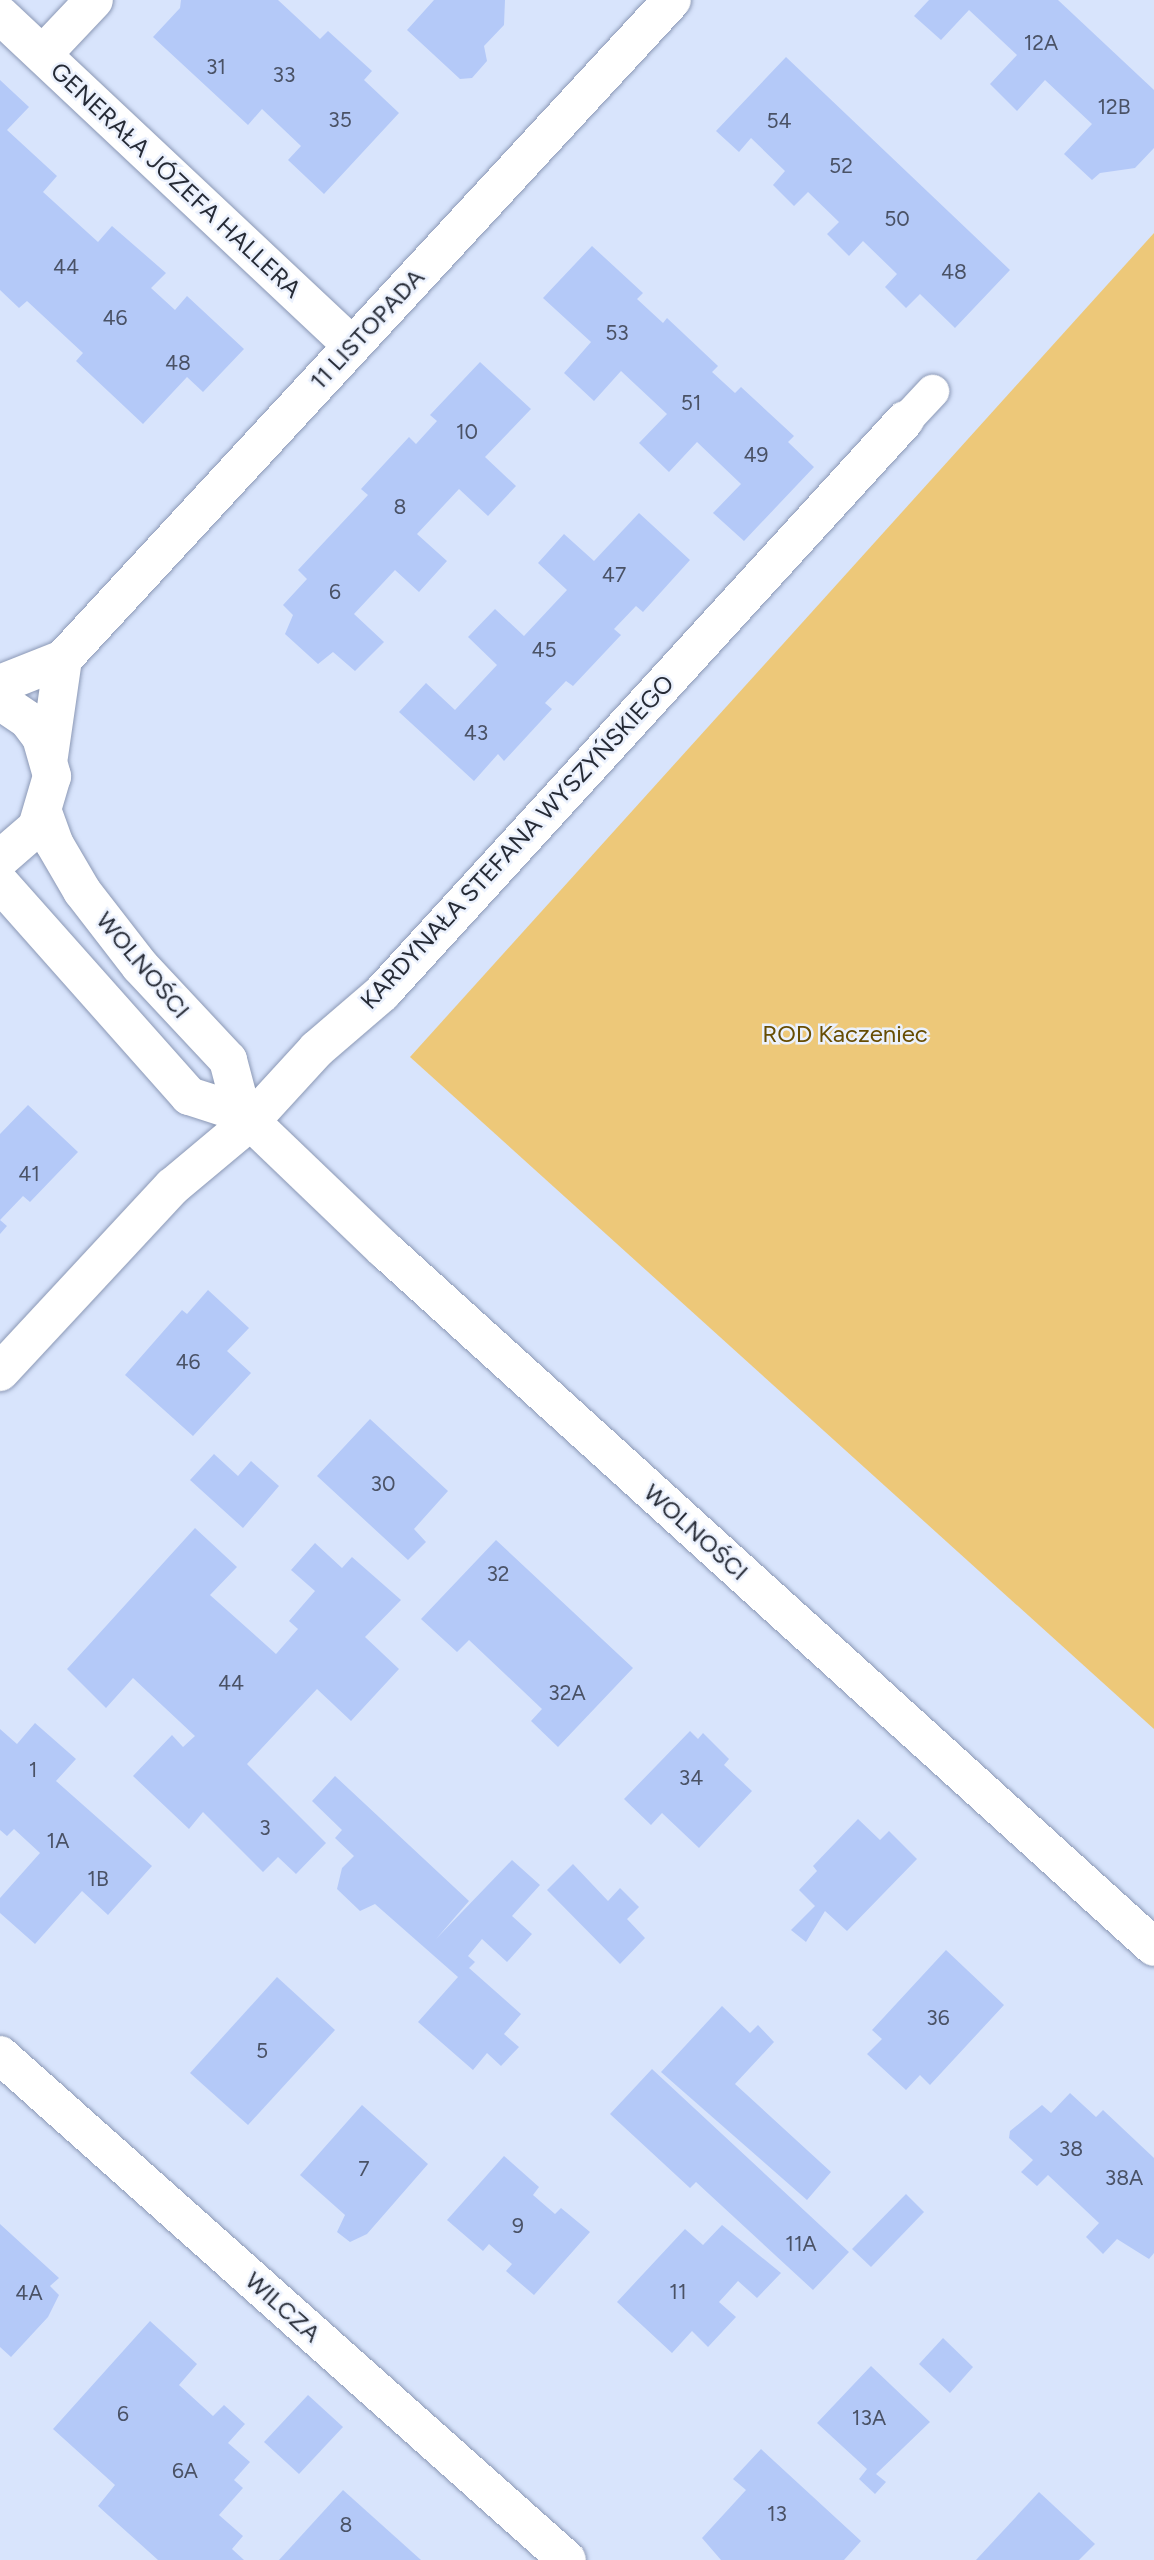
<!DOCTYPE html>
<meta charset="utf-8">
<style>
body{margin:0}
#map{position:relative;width:1154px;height:2560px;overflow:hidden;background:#d8e4fc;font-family:Figtree,sans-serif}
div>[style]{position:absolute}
.green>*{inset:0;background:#edc879}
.building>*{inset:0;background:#b4c9f8}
.roads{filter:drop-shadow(0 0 2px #8b98b5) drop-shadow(0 0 2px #8b98b5)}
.lane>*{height:33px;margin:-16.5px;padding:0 16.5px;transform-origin:16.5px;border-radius:16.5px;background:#fff}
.street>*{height:38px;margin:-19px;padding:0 19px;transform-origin:19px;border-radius:19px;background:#fff}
.secondary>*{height:38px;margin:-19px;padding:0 19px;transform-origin:19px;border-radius:19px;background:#fff}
span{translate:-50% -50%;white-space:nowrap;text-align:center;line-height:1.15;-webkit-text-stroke:5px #ebf1fd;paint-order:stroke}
.number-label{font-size:21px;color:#4a5266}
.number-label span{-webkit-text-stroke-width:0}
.street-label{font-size:24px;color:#262b36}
.park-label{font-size:24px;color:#674d03}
</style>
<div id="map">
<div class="green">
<div style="clip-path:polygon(1154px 233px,1154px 1729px,410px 1057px)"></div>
</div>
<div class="building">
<div style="clip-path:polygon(181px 0,278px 0,320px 39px,328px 31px,372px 71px,364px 80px,399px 113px,324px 194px,288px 160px,301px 146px,262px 109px,248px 125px,153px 37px,180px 8px)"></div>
<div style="clip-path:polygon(434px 0,505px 0,504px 25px,484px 46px,487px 61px,472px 78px,460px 79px,407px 30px)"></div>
<div style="clip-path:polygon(929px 0,1058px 0,1154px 90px,1154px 148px,1135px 168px,1100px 173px,1092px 180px,1064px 154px,1092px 124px,1045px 80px,1017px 111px,990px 84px,1017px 55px,969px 10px,941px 40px,914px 16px)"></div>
<div style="clip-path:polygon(786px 57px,1010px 270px,955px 328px,920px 294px,906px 308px,885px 287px,897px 274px,863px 241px,849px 256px,827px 234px,839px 222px,808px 192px,794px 206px,773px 185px,785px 171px,751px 138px,739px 152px,716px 131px)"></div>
<div style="clip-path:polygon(0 80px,29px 107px,7px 130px,57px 176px,43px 192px,98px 242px,112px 226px,166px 273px,151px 288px,175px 310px,187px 296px,244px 349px,203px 392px,187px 377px,143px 424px,76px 361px,83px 353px,27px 301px,19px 308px,0 290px)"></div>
<div style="clip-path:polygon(592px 246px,643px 293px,637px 299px,663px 323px,667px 318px,718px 366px,712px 372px,735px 393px,741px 387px,794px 436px,788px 442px,814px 467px,744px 541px,713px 513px,741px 484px,697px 442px,669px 472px,639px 443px,667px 414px,621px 371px,594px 401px,564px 373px,591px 342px,543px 298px)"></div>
<div style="clip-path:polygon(480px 362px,531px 409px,485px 457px,516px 486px,488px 516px,459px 489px,417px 534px,447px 561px,419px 592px,395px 570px,354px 614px,384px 642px,355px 671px,333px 652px,318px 664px,285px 634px,293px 615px,283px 605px,307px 579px,298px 570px,368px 495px,361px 489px,409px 437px,416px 444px,437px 421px,430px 415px)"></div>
<div style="clip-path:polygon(639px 513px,690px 560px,643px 612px,636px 606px,614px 629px,621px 635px,573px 686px,566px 681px,545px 703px,552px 709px,504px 761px,498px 754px,474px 781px,399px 712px,426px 683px,455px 710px,497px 665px,468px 637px,495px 609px,524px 636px,567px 590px,538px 563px,564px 534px,594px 561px)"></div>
<div style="clip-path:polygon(28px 1105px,78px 1152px,30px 1202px,23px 1196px,0 1220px,7px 1226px,0 1234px,0 1134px)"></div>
<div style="clip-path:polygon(208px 1290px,249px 1328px,227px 1351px,251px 1373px,193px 1436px,125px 1375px,182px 1310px,187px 1314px)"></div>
<div style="clip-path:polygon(370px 1419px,448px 1491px,414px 1529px,426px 1542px,408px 1560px,317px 1476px)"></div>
<div style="clip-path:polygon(214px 1454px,238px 1476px,251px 1461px,279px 1486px,243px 1528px,190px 1480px)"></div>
<div style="clip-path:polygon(195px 1528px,237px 1567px,210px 1595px,276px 1654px,298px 1629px,289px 1621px,315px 1591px,291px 1570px,315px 1543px,342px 1568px,352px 1557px,401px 1600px,365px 1637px,399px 1669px,351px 1721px,317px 1689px,247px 1764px,326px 1843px,296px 1874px,278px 1857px,263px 1872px,203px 1812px,189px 1829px,133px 1776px,172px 1735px,183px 1747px,195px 1736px,133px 1678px,106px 1708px,67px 1669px)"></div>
<div style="clip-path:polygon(496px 1540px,633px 1668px,558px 1747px,531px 1721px,542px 1709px,469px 1640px,457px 1652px,421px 1619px)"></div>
<div style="clip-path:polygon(35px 1723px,76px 1759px,56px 1781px,152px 1866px,108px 1915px,82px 1891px,35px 1944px,0 1913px,0 1898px,40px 1853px,14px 1829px,7px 1836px,0 1830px,0 1729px,17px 1744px)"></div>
<div style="clip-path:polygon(690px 1731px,698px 1739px,703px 1733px,729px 1759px,724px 1765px,752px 1791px,699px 1848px,662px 1813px,651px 1825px,624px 1799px)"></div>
<div style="clip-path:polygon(335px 1776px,469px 1901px,436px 1939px,512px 1860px,540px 1885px,512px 1916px,532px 1934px,507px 1962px,482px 1939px,468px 1956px,475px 1962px,469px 1968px,521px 2014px,504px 2034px,519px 2047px,501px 2066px,487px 2053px,473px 2070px,418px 2022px,458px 1977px,375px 1904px,360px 1911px,337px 1889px,342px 1868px,354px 1856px,335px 1838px,342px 1830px,312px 1801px)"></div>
<div style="clip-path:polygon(858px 1819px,880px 1840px,889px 1831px,917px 1859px,847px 1931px,825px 1911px,806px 1942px,791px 1930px,815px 1906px,799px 1890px,817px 1871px,813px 1866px)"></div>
<div style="clip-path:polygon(573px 1864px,608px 1901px,620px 1888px,639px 1907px,627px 1919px,645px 1938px,620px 1964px,547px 1890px)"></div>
<div style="clip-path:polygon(946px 1950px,1004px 2005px,930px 2085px,920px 2075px,906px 2090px,867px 2054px,882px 2039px,872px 2030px)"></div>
<div style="clip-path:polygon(277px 1977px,335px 2030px,248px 2125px,190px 2073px)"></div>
<div style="clip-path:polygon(722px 2006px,750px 2033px,758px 2025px,774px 2042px,735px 2084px,831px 2172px,807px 2200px,661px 2072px)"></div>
<div style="clip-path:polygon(652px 2069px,849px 2252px,813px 2290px,696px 2182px,690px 2188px,610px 2114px)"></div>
<div style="clip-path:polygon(1070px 2093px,1096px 2117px,1103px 2110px,1154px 2158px,1154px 2253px,1149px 2259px,1117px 2239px,1103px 2254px,1086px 2237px,1099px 2223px,1048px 2175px,1037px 2186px,1021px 2172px,1033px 2160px,1009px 2138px,1010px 2131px,1042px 2105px,1051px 2113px)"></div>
<div style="clip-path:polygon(362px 2105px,428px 2164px,367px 2234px,350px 2242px,337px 2232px,345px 2215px,300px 2175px)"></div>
<div style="clip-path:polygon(504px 2156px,539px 2187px,533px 2195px,555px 2214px,561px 2208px,590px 2232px,534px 2295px,506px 2271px,512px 2264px,489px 2244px,483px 2251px,447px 2220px)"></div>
<div style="clip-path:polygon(906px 2194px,924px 2212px,871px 2267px,852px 2249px)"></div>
<div style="clip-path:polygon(0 2224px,59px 2278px,50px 2286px,59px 2295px,48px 2317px,11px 2357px,0 2347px)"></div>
<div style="clip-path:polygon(722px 2225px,781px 2273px,757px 2298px,738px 2281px,719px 2302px,736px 2317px,708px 2347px,692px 2331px,672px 2353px,617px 2302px,685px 2229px,703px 2245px)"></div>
<div style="clip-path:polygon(150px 2321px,197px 2364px,179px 2385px,213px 2416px,224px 2405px,245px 2424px,228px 2443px,250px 2462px,234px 2480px,243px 2488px,219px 2515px,243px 2536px,232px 2549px,244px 2560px,158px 2560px,98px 2506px,115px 2485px,53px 2429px)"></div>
<div style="clip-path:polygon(943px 2338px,973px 2367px,950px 2393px,919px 2364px)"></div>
<div style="clip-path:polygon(871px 2366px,930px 2422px,876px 2474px,886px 2482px,875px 2494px,859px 2479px,867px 2469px,817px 2423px)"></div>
<div style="clip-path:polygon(308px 2395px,343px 2427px,299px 2474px,264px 2442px)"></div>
<div style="clip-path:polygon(761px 2449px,861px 2541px,844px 2560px,721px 2560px,702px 2538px,746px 2490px,733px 2479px)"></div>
<div style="clip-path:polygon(343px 2490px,421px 2560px,279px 2560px)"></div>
<div style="clip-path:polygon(1039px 2492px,1095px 2544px,1079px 2560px,976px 2560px)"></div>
</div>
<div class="roads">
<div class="lane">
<div style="left:905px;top:420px;width:40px;rotate:-47deg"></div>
</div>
<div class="street">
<div style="left:0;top:15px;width:483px;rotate:43.2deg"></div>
<div style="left:43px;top:54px;width:74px;rotate:-46.6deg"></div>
<div style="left:0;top:684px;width:68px;rotate:-21.6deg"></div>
<div style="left:63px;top:659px;width:897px;rotate:-47.26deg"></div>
<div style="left:49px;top:756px;width:98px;rotate:-81.8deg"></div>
<div style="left:0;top:1372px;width:253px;rotate:-47.1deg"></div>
<div style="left:172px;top:1187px;width:103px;rotate:-39.9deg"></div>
<div style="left:251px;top:1121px;width:98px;rotate:-47.5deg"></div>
<div style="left:317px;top:1049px;width:86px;rotate:-40.7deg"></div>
<div style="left:382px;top:993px;width:776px;rotate:-47.61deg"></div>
<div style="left:0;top:2055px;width:759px;rotate:41.69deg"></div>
</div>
<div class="secondary">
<div style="left:0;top:701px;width:34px;rotate:34deg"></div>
<div style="left:28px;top:720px;width:21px;rotate:53deg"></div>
<div style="left:41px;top:737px;width:41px;rotate:74.2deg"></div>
<div style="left:52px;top:776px;width:53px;rotate:106.4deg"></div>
<div style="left:37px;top:827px;width:49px;rotate:139.1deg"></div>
<div style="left:44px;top:815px;width:30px;rotate:70deg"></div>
<div style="left:54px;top:843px;width:56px;rotate:59.7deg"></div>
<div style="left:82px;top:891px;width:95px;rotate:52.3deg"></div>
<div style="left:140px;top:966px;width:129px;rotate:46.9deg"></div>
<div style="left:228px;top:1060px;width:55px;rotate:75.2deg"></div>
<div style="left:0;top:883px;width:285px;rotate:48.4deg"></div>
<div style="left:189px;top:1096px;width:56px;rotate:17.8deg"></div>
<div style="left:242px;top:1113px;width:197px;rotate:43.8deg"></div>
<div style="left:384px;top:1249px;width:1039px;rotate:42.19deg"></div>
</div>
</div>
<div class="number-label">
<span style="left:1041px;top:43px">12A</span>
<span style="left:216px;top:67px">31</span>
<span style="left:284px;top:75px">33</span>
<span style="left:1114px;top:107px">12B</span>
<span style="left:340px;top:120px">35</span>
<span style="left:779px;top:121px">54</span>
<span style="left:841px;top:166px">52</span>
<span style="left:897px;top:219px">50</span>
<span style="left:66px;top:267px">44</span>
<span style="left:954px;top:272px">48</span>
<span style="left:115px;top:318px">46</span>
<span style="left:617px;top:333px">53</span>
<span style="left:178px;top:363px">48</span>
<span style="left:691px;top:403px">51</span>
<span style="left:467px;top:432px">10</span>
<span style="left:756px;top:455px">49</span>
<span style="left:400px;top:507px">8</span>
<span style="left:614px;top:575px">47</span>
<span style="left:335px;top:592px">6</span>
<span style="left:544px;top:650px">45</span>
<span style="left:476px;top:733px">43</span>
<span style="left:29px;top:1174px">41</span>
<span style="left:188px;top:1362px">46</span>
<span style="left:383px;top:1484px">30</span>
<span style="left:498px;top:1574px">32</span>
<span style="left:231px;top:1683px">44</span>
<span style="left:567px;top:1693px">32A</span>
<span style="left:33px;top:1770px">1</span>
<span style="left:691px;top:1778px">34</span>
<span style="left:265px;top:1828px">3</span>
<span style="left:58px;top:1841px">1A</span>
<span style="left:98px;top:1879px">1B</span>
<span style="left:938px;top:2018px">36</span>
<span style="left:262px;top:2051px">5</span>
<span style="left:1071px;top:2149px">38</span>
<span style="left:364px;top:2169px">7</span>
<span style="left:1124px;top:2178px">38A</span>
<span style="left:518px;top:2226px">9</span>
<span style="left:801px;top:2244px">11A</span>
<span style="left:678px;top:2292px">11</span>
<span style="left:29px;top:2293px">4A</span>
<span style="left:123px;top:2414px">6</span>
<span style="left:869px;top:2418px">13A</span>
<span style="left:185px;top:2471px">6A</span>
<span style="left:777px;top:2514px">13</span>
<span style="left:346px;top:2525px">8</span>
</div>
<div class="street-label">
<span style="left:176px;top:180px;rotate:43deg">GENERAŁA JÓZEFA HALLERA</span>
<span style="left:367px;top:329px;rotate:-47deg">11 LISTOPADA</span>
<span style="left:517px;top:842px;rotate:-47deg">KARDYNAŁA STEFANA WYSZYŃSKIEGO</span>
<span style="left:143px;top:965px;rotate:50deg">WOLNOŚCI</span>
<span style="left:696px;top:1532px;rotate:42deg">WOLNOŚCI</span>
<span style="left:283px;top:2307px;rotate:42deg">WILCZA</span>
</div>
<div class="park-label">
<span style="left:845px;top:1034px">ROD Kaczeniec</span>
</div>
</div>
